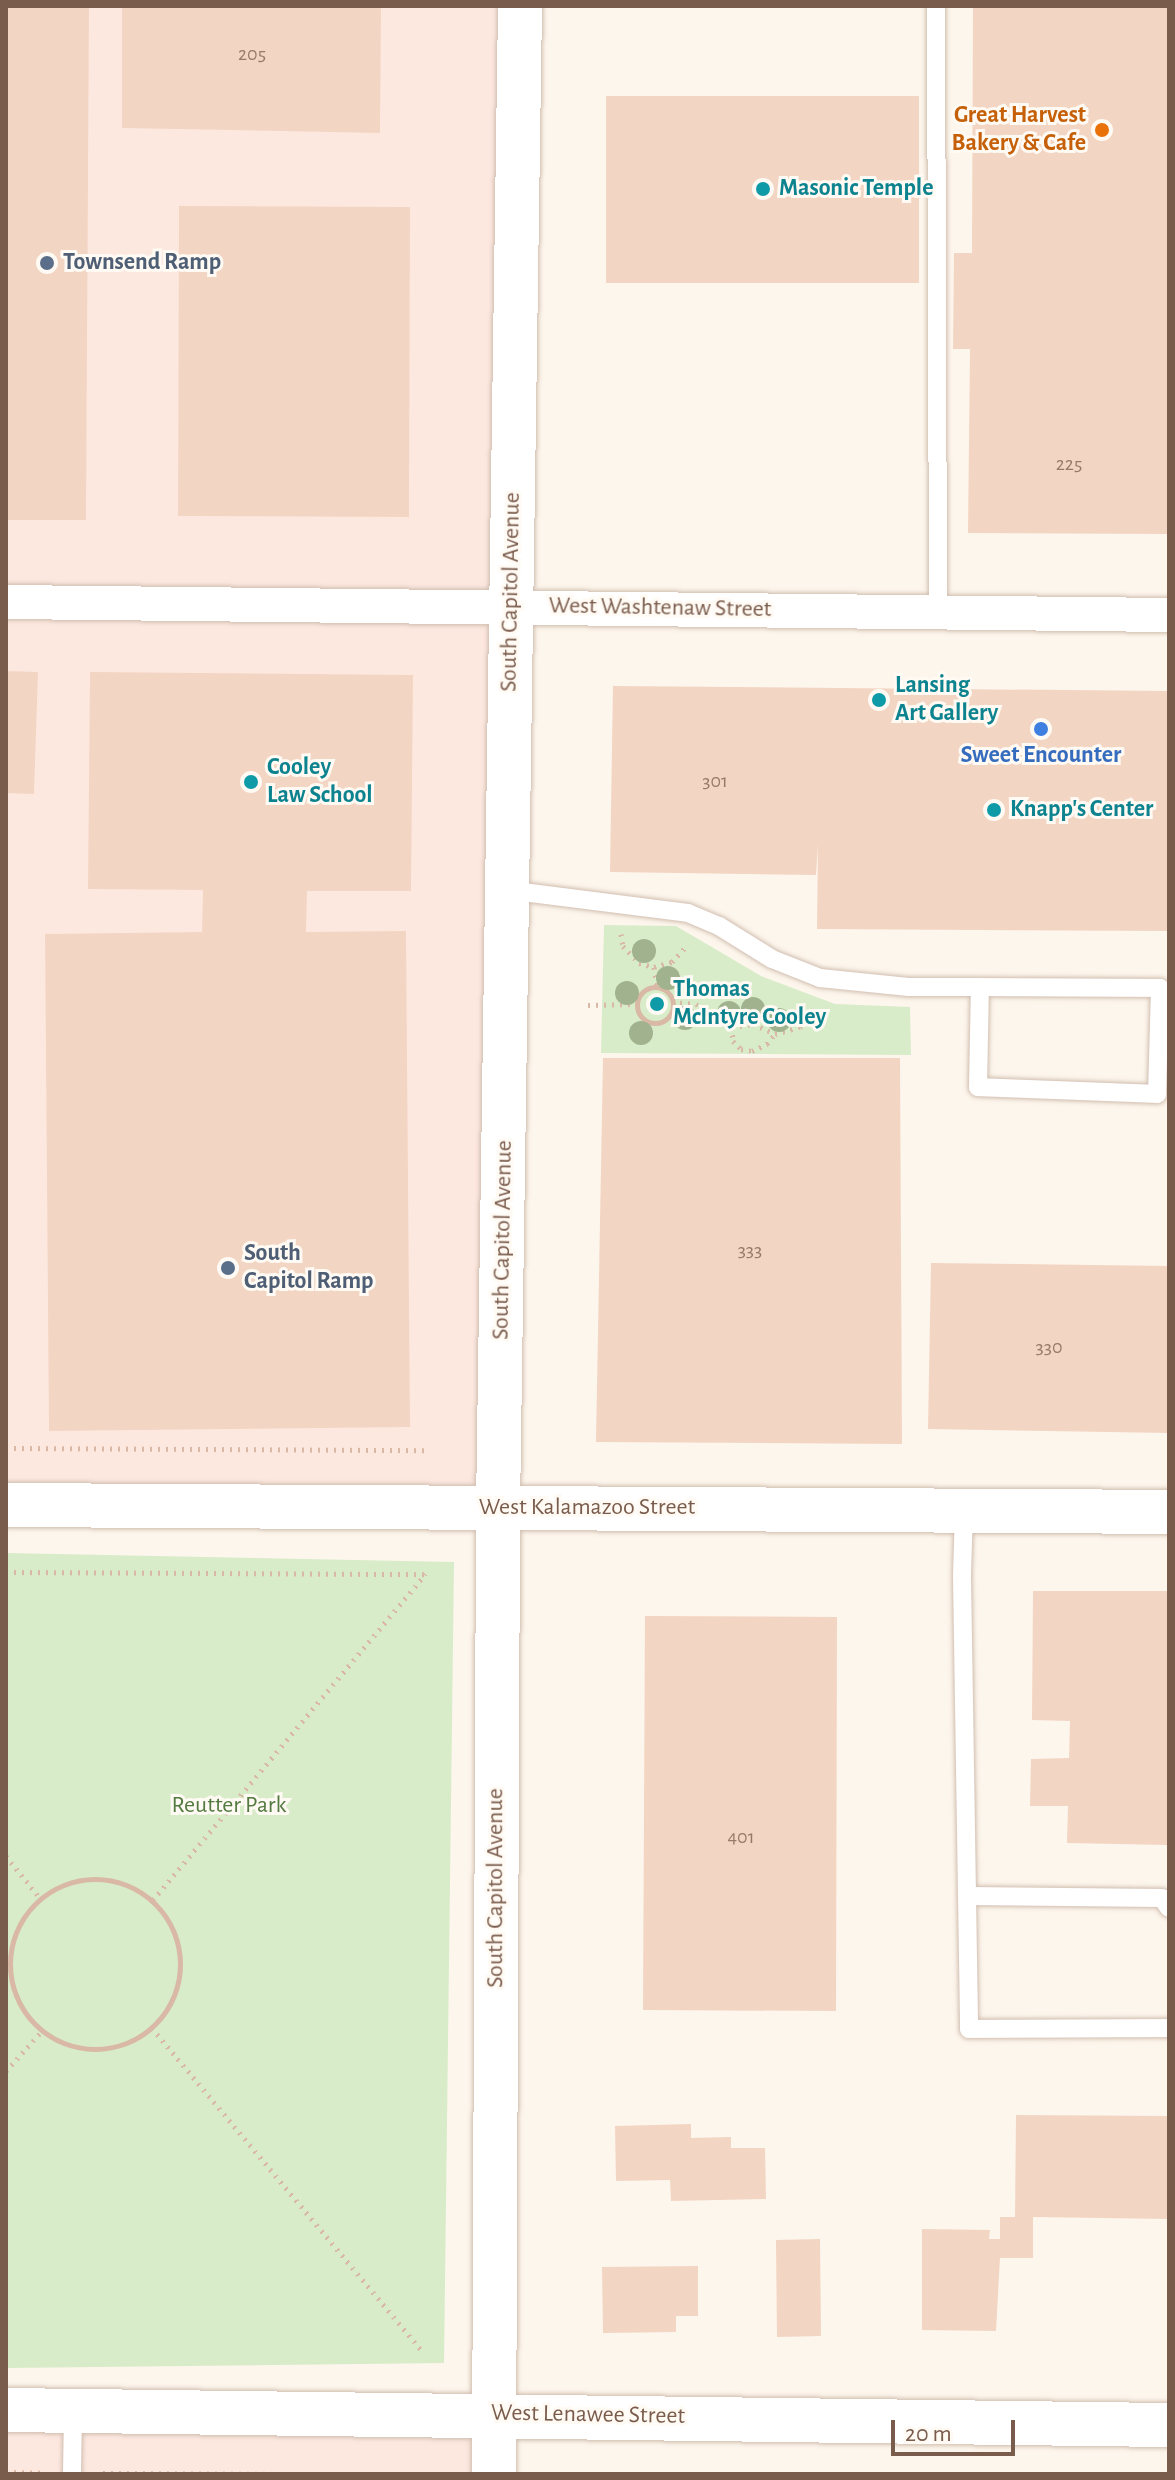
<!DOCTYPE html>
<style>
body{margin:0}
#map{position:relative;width:1175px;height:2480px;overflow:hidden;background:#fdf6ec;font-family:"Alegreya Sans",sans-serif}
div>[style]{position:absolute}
.commercial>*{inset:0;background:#fde8e0}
.green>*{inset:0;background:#d8ecc9}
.building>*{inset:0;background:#f3d5c3}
.path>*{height:5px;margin-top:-2.5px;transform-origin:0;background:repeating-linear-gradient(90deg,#d9b8a5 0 2px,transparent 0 8px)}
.path>.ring{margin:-2.5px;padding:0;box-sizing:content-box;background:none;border:5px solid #d9b8a5;border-radius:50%}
.roads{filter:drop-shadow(0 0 2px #d1beb0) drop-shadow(0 0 2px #d1beb0)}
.service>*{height:18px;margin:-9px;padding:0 9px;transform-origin:9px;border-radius:9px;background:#fff}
.minor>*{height:34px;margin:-17px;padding:0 17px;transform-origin:17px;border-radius:17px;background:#fff}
.tertiary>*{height:44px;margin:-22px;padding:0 22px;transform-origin:22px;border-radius:22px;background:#fff}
.trees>*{width:24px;height:24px;margin:-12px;border-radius:50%;background:#a0b28e}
.dots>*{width:22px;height:22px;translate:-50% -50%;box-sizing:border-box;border:4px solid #fffaf3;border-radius:50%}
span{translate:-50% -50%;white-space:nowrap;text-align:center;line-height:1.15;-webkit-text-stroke:6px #fffaf3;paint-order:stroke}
.number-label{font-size:20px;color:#987a6a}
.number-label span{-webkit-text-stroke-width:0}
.food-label{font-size:24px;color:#c56008;font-weight:700}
.right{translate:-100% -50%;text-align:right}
.culture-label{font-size:24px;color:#0d838f;font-weight:700}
.left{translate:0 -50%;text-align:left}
.service-label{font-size:24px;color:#4e5e75;font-weight:700}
.street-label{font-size:24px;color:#7a5c4d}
.shop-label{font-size:24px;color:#366cbe;font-weight:700}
.park-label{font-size:24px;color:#537a41}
.frame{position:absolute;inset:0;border:8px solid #7a5c4d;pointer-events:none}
.scale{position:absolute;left:891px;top:2420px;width:124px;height:36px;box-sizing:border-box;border:4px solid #7a5c4d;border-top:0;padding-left:10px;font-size:24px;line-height:28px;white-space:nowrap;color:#7a5c4d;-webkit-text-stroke:6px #fffaf3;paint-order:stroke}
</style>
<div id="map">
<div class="commercial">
<div style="clip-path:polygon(6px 6px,520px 6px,498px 1508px,6px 1505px)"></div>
<div style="clip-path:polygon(6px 2409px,494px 2414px,494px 2474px,6px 2474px)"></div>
</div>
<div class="green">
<div style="clip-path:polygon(604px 925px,676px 926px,761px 976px,835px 1004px,910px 1007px,911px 1055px,601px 1053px)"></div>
<div style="clip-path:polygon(6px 1553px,454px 1562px,444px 2363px,6px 2368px)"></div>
</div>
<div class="building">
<div style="clip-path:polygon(6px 6px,89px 6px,86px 520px,6px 520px)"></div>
<div style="clip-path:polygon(122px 6px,381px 6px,380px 133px,122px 128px)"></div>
<div style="clip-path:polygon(973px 6px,1169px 6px,1169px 534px,968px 533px,970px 349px,953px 349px,954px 253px,972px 253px)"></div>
<div style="clip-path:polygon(606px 96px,919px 96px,919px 283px,606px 283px)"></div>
<div style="clip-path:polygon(179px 206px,410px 207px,409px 517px,178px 516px)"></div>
<div style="clip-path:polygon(6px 671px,38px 672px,34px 794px,6px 793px)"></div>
<div style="clip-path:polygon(90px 672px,413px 675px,411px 891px,307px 891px,306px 932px,406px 931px,410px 1427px,49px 1431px,45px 934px,202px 932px,203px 890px,88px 889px)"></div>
<div style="clip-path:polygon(613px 686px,1169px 691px,1169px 931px,817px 929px,818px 844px,816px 875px,610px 872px)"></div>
<div style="clip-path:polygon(603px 1058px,900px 1058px,902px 1444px,596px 1442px)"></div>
<div style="clip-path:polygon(931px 1263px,1169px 1266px,1169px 1433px,928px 1429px)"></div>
<div style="clip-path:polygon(1033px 1591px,1169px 1591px,1169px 1845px,1067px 1843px,1068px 1806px,1030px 1806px,1031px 1759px,1069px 1758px,1070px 1721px,1032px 1720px)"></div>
<div style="clip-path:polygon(645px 1616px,837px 1617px,836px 2011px,643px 2010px)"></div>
<div style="clip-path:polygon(1016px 2115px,1169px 2116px,1169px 2219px,1033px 2217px,1033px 2258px,1000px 2258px,996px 2331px,922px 2330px,922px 2229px,990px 2230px,989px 2239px,1000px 2239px,1000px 2217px,1015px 2217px)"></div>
<div style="clip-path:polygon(691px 2124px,691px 2138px,731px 2137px,731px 2148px,765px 2148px,766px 2199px,671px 2201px,670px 2180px,616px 2181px,615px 2126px)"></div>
<div style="clip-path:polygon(820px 2239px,821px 2336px,777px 2337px,776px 2240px)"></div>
<div style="clip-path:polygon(698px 2266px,698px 2316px,676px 2316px,676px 2332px,603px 2333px,602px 2267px)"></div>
</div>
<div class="path">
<div style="left:621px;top:934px;width:12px;rotate:81deg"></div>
<div style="left:623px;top:946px;width:23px;rotate:47deg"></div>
<div style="left:639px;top:963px;width:16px;rotate:15deg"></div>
<div style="left:654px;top:967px;width:19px;rotate:-16deg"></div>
<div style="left:672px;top:962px;width:24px;rotate:-48deg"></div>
<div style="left:654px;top:967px;width:20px;rotate:81deg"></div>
<div class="ring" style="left:637px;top:987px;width:31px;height:31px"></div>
<div style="left:672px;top:1002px;width:24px;rotate:5deg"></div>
<div style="left:696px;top:1004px;width:43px;rotate:32.6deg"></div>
<div style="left:732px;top:1027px;width:21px;rotate:-8deg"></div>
<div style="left:753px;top:1024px;width:24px;rotate:24deg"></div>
<div style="left:775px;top:1034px;width:26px;rotate:-16deg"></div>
<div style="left:800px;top:1027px;width:16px;rotate:-35deg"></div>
<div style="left:813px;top:1018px;width:10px;rotate:-73deg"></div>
<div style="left:588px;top:1005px;width:47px;rotate:-1.2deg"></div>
<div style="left:732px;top:1027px;width:14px;rotate:86deg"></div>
<div style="left:733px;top:1041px;width:11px;rotate:45deg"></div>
<div style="left:741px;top:1049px;width:11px;rotate:10deg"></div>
<div style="left:752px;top:1051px;width:17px;rotate:-25deg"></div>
<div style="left:767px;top:1044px;width:13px;rotate:-51deg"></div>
<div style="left:6px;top:1448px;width:422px;rotate:0.3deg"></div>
<div style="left:6px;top:1572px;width:419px;rotate:0.3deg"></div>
<div style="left:6px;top:1856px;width:54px;rotate:51deg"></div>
<div class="ring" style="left:10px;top:1879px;width:165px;height:165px"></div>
<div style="left:153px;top:1900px;width:425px;rotate:-50.1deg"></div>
<div style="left:152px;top:2028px;width:422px;rotate:50.1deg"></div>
<div style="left:6px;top:2071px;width:54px;rotate:-48deg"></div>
<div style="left:6px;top:2472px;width:39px;rotate:1deg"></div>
<div style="left:103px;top:2473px;width:175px;rotate:0.3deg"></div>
</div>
<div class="roads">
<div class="service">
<div style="left:936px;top:6px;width:605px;rotate:89.81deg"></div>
<div style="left:507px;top:890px;width:182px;rotate:7.2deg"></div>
<div style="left:688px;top:913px;width:34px;rotate:23deg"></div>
<div style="left:719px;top:926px;width:62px;rotate:31.9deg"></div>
<div style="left:772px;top:959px;width:52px;rotate:21.6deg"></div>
<div style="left:820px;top:978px;width:89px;rotate:5.8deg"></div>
<div style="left:909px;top:987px;width:71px"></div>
<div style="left:980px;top:987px;width:180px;rotate:0.3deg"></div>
<div style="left:1160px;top:988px;width:106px;rotate:91.6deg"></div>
<div style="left:1157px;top:1094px;width:179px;rotate:-177.8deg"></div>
<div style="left:978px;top:1087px;width:100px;rotate:-88.9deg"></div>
<div style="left:964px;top:1511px;width:65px;rotate:91.8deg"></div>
<div style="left:962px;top:1576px;width:453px;rotate:89.1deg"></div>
<div style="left:969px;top:2029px;width:200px;rotate:-0.3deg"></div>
<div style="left:969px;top:1896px;width:193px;rotate:0.6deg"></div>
<div style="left:1162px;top:1898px;width:12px;rotate:55deg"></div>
<div style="left:72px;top:2474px;width:64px;rotate:-89.1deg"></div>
</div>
<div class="minor">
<div style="left:6px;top:602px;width:1163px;rotate:0.64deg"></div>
</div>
<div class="tertiary">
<div style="left:6px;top:1505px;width:1163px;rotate:0.34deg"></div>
<div style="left:6px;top:2410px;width:1163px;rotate:0.74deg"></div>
<div style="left:494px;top:2474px;width:966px;rotate:-89.76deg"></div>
<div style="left:498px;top:1508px;width:1502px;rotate:-89.16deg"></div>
</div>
</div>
<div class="trees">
<div style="left:644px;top:951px"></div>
<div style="left:668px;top:978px"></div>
<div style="left:627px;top:993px"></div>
<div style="left:753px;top:1009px"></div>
<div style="left:729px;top:1013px"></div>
<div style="left:685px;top:1018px"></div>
<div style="left:779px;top:1020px"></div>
<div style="left:641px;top:1033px"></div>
</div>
<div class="dots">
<div style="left:1102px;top:130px;background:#e8710a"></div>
<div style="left:763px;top:189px;background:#0f9aa8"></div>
<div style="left:47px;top:263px;background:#5c6f8a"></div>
<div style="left:879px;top:700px;background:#0f9aa8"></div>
<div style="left:1041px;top:729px;background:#3f7fe0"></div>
<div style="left:251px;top:782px;background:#0f9aa8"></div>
<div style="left:994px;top:810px;background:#0f9aa8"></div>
<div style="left:657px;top:1004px;background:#0f9aa8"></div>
<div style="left:228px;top:1268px;background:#5c6f8a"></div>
</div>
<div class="number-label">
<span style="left:252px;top:54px">205</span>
<span style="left:1069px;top:464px">225</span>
<span style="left:715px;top:781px">301</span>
<span style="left:750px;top:1250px">333</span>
<span style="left:1049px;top:1347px">330</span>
<span style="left:741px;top:1837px">401</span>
</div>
<div class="food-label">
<span class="right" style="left:1086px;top:130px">Great Harvest<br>Bakery &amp; Cafe</span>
</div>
<div class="culture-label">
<span class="left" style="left:779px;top:189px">Masonic Temple</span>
<span class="left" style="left:895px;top:700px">Lansing<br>Art Gallery</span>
<span class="left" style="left:267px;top:782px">Cooley<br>Law School</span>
<span class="left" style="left:1010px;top:810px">Knapp's Center</span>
<span class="left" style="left:673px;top:1004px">Thomas<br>McIntyre Cooley</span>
</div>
<div class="service-label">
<span class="left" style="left:63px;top:263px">Townsend Ramp</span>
<span class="left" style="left:244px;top:1268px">South<br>Capitol Ramp</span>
</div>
<div class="street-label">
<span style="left:511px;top:592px;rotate:-89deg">South Capitol Avenue</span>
<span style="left:660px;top:608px;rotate:1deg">West Washtenaw Street</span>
<span style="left:503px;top:1240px;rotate:-89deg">South Capitol Avenue</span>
<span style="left:587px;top:1508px">West Kalamazoo Street</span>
<span style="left:496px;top:1888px;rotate:-90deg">South Capitol Avenue</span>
<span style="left:588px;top:2415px;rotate:1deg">West Lenawee Street</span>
</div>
<div class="shop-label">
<span style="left:1041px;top:756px">Sweet Encounter</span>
</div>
<div class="park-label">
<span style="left:229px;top:1806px">Reutter Park</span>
</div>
<div class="frame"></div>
<div class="scale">20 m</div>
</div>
